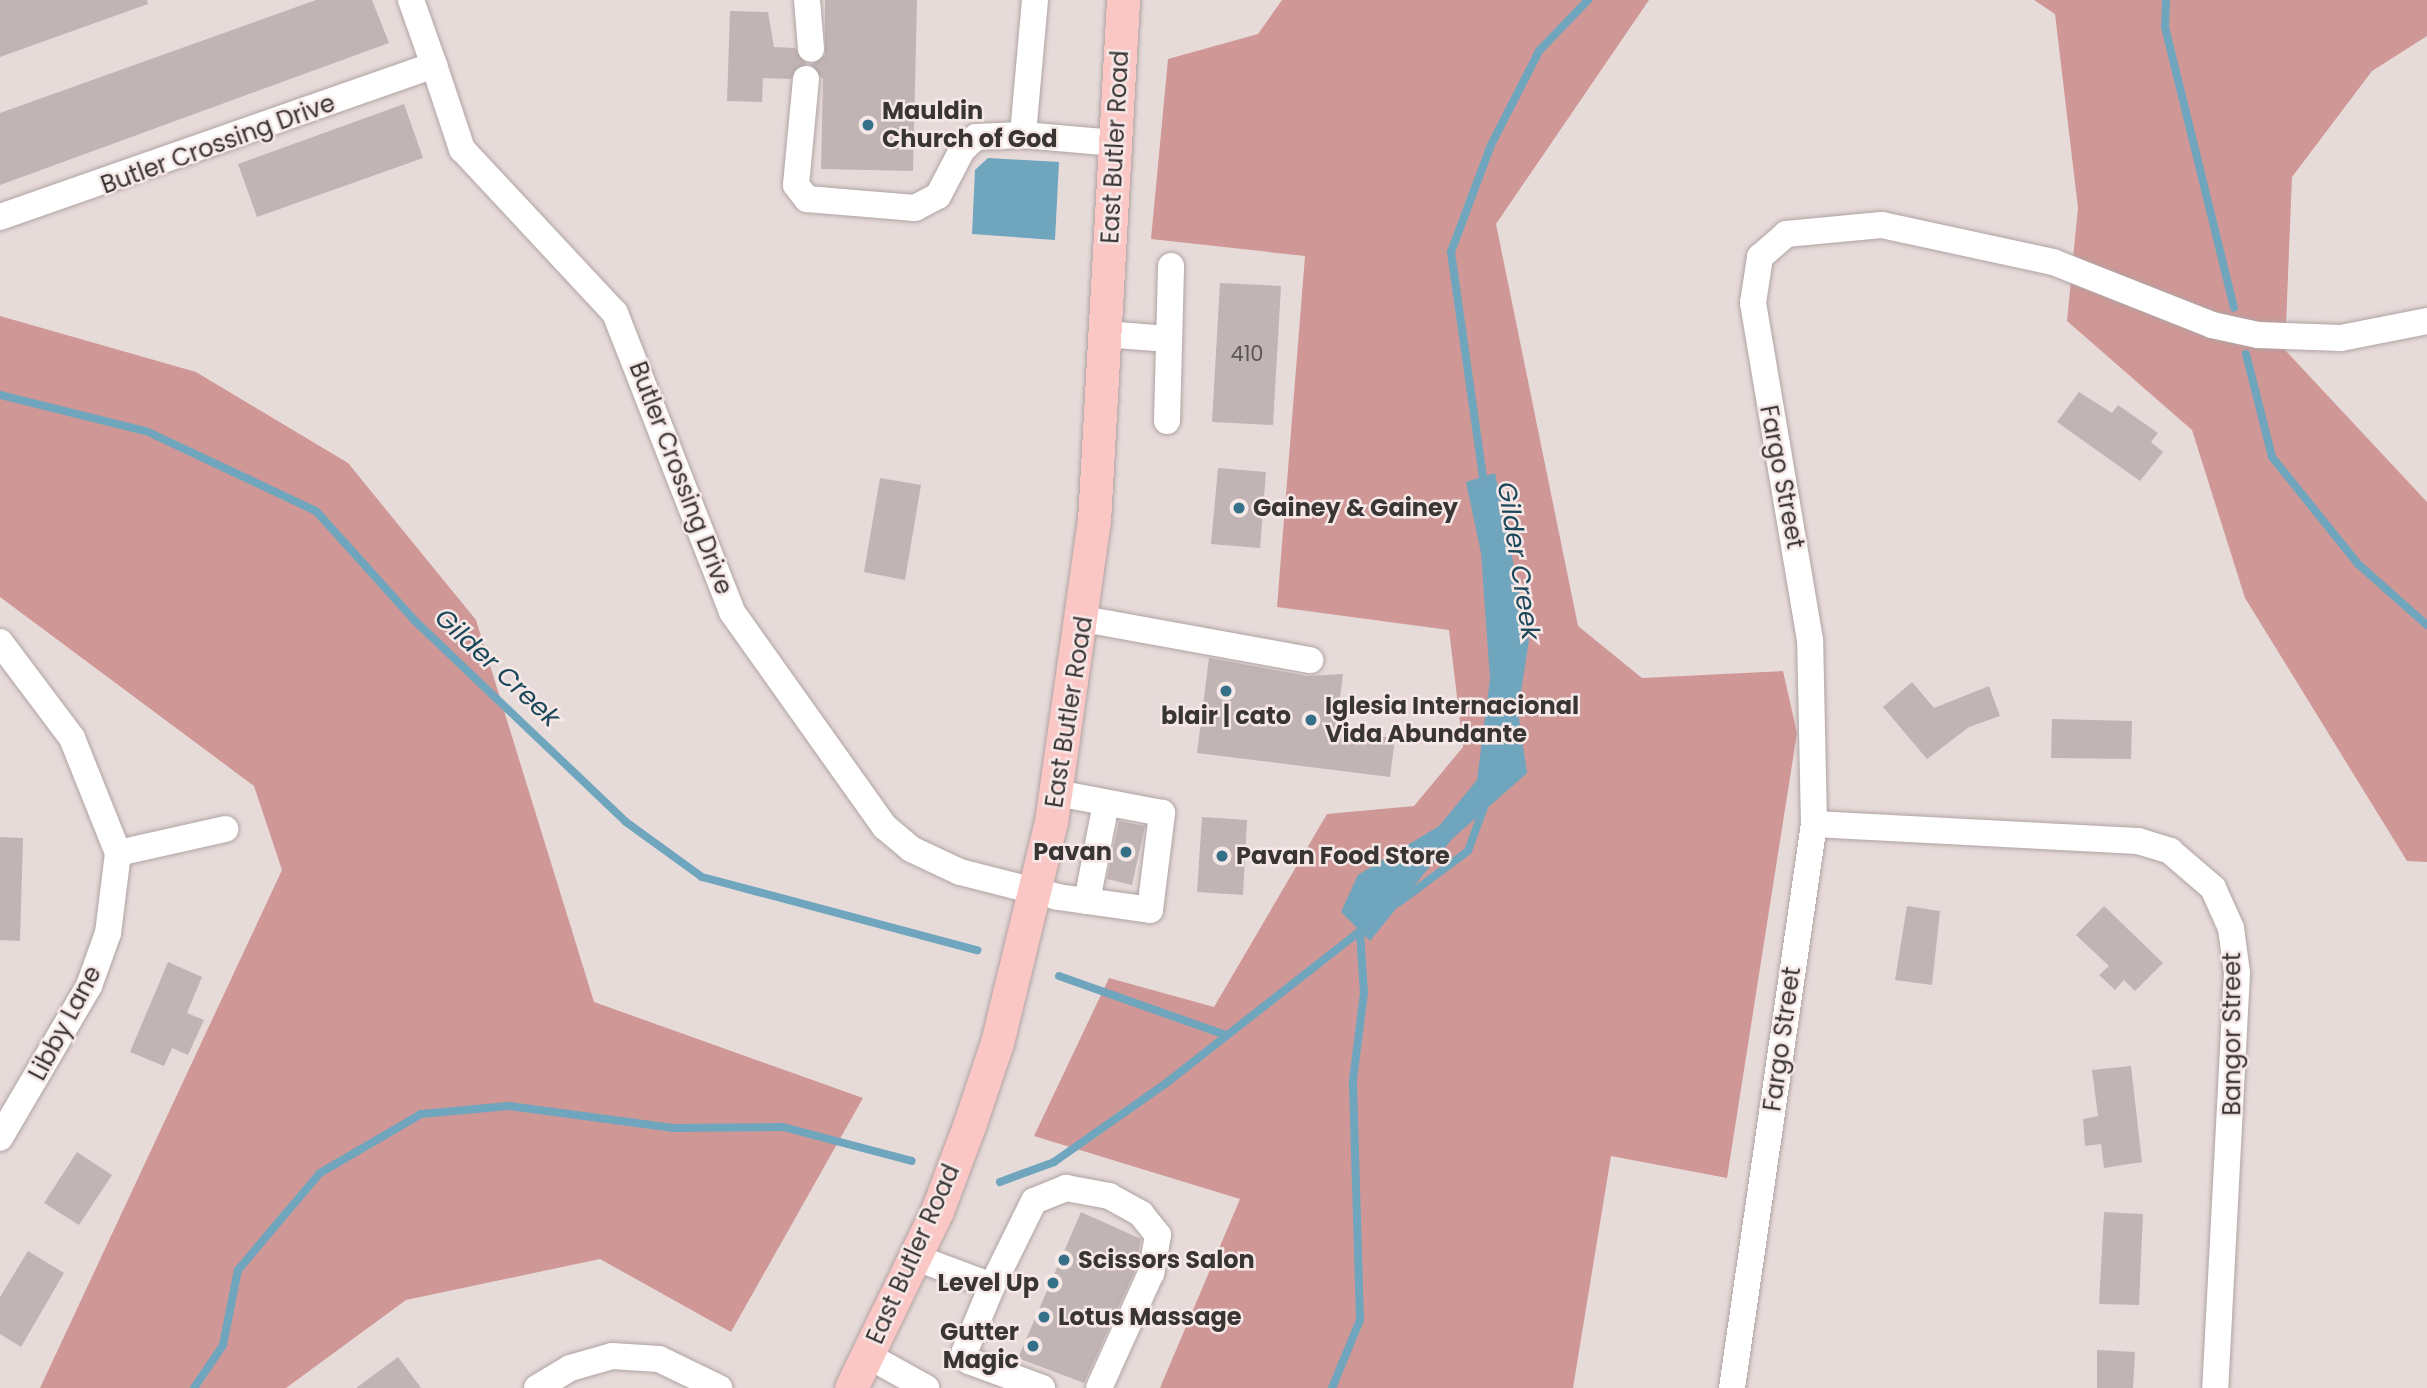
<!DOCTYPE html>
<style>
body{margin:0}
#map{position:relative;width:2427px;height:1388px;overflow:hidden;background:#e7dbda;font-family:Poppins,sans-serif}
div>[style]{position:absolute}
.forest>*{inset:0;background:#cf9795}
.water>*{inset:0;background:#70a5be}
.stream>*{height:8px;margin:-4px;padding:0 4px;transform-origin:4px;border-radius:4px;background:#70a5be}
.building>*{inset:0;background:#c1b4b4}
.roads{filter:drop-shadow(0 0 2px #b0a3a3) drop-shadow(0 0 2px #b0a3a3)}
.minor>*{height:26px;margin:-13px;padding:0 13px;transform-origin:13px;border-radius:13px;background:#fff}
.major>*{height:33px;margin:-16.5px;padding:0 16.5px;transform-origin:16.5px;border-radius:16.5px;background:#fac7c5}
.dots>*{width:19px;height:19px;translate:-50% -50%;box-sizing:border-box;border:4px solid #f5e8e7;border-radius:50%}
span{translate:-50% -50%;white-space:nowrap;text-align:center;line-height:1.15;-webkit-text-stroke:5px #f5e8e7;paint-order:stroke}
.number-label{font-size:21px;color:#5c5555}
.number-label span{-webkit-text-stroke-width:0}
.poi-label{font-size:24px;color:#3a3535;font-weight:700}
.left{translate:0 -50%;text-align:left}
.right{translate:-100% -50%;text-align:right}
.street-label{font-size:24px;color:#3a3535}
.water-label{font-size:26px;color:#1b475a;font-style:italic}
</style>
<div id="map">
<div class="forest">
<div style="clip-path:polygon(1282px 0,1649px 0,1496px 224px,1578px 626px,1642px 678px,1783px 671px,1797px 733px,1727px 1178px,1611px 1156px,1573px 1388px,1160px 1388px,1240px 1199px,1034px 1136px,1109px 978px,1214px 1007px,1327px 814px,1414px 806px,1463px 747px,1449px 630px,1277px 607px,1305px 256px,1151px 239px,1168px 59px,1258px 34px)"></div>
<div style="clip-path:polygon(2034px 0,2427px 0,2427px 36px,2372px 71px,2292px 177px,2285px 350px,2427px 502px,2427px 862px,2407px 861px,2245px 598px,2192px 430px,2067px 321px,2078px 208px,2055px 14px)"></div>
<div style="clip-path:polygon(0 316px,196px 372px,348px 463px,476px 620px,594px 1002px,863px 1098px,731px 1332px,600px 1259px,406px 1300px,286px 1388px,40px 1388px,282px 870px,254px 786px,0 597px)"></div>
</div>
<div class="water">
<div style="clip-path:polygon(988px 158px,1059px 162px,1055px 240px,972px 234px,975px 170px)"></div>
<div style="clip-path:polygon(1495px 473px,1529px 640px,1518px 712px,1527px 773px,1452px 839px,1370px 941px,1341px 912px,1358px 875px,1439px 826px,1477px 780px,1490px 679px,1481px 553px,1466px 482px)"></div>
</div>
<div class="stream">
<div style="left:2166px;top:0;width:27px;rotate:92deg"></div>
<div style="left:2165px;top:27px;width:289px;rotate:76.2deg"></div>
<div style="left:2246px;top:354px;width:106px;rotate:75.8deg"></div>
<div style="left:2272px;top:457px;width:137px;rotate:51.2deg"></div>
<div style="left:2358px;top:564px;width:92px;rotate:41.5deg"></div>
<div style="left:0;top:395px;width:150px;rotate:13.9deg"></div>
<div style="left:146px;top:431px;width:188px;rotate:25.2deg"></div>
<div style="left:316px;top:511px;width:147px;rotate:48deg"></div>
<div style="left:414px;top:620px;width:293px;rotate:43.6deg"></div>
<div style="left:626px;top:822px;width:94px;rotate:35.9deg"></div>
<div style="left:702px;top:877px;width:285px;rotate:14.9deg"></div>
<div style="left:1484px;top:484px;width:234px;rotate:-98.1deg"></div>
<div style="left:1451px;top:252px;width:114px;rotate:-69.5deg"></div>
<div style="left:1491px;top:145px;width:106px;rotate:-62.9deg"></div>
<div style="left:1539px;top:51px;width:71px;rotate:-46.1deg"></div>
<div style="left:1398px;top:903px;width:87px;rotate:-36.6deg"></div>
<div style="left:1468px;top:851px;width:47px;rotate:-70deg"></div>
<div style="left:1059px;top:976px;width:177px;rotate:19.5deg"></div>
<div style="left:1000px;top:1182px;width:58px;rotate:-20.3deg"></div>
<div style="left:1054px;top:1162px;width:136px;rotate:-35.1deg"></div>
<div style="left:1165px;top:1084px;width:258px;rotate:-38.1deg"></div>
<div style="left:194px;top:1388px;width:52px;rotate:-56deg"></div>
<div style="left:223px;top:1345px;width:76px;rotate:-78.7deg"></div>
<div style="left:238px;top:1270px;width:127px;rotate:-49.8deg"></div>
<div style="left:320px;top:1173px;width:117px;rotate:-30.3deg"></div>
<div style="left:421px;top:1114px;width:88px;rotate:-5.2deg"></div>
<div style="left:509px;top:1106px;width:166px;rotate:7.6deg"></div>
<div style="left:674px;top:1128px;width:109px;rotate:-0.5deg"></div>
<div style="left:783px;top:1127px;width:133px;rotate:14.8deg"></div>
<div style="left:1332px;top:1388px;width:74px;rotate:-67.6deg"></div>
<div style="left:1360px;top:1320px;width:240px;rotate:-91.7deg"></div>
<div style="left:1353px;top:1080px;width:88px;rotate:-82.8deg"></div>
<div style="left:1364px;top:993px;width:62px;rotate:-93.7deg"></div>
</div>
<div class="building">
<div style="clip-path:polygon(0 0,147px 0,148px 4px,0 57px)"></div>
<div style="clip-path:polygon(316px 0,372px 0,389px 43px,0 185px,0 113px)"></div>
<div style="clip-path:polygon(825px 0,917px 0,913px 171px,821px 169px,823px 79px,811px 65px,825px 55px)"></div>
<div style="clip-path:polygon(730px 11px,768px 12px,774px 47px,795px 48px,806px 64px,790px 79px,763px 78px,762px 102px,727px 101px)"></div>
<div style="clip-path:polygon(404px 104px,423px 158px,257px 217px,238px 164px)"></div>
<div style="clip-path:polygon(1220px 283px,1281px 286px,1273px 425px,1212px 422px)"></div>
<div style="clip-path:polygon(2079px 392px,2112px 413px,2118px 405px,2158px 433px,2151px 442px,2163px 452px,2140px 481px,2057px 422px)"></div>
<div style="clip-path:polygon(1218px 468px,1266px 472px,1260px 548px,1211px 544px)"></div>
<div style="clip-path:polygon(880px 478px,921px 485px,905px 580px,864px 572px)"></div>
<div style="clip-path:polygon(1209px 658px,1307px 676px,1343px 674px,1336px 731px,1395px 738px,1390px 777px,1197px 753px)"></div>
<div style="clip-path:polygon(1912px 682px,1934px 708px,1989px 686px,2000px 716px,1969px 727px,1927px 759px,1883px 707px)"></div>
<div style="clip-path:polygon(2052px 719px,2132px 721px,2131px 759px,2051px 758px)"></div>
<div style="clip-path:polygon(1202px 817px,1247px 820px,1243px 895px,1197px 892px)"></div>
<div style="clip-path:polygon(1119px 821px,1145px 826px,1132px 885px,1107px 879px)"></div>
<div style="clip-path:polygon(0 837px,23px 838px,20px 941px,0 940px)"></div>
<div style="clip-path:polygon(1907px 906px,1940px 911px,1932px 985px,1895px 980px)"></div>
<div style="clip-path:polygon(2104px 906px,2163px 963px,2135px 991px,2124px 980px,2115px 990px,2099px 975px,2109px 966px,2076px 935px)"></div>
<div style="clip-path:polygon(168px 962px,202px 977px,187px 1013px,204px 1020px,188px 1055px,172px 1048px,164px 1066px,130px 1052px)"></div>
<div style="clip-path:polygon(2131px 1066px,2142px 1162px,2104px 1168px,2101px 1144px,2085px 1146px,2083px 1119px,2098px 1116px,2092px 1070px)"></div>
<div style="clip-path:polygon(77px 1152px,112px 1175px,79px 1225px,44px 1203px)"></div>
<div style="clip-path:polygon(1081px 1212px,1141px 1239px,1134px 1273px,1084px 1383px,1018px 1358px)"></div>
<div style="clip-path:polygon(2104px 1212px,2143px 1214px,2139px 1305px,2099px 1304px)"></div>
<div style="clip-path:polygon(28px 1251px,64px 1273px,21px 1347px,0 1334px,0 1297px)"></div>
<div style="clip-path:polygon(2097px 1350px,2135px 1352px,2133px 1388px,2097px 1388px)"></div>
<div style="clip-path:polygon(398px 1357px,421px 1388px,356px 1388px)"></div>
</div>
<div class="roads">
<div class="minor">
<div style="left:807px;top:0;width:49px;rotate:85.3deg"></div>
<div style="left:1035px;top:0;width:136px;rotate:95.1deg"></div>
<div style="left:1023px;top:135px;width:92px;rotate:5deg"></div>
<div style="left:434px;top:65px;width:89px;rotate:71.6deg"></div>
<div style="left:462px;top:149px;width:224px;rotate:47deg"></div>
<div style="left:615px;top:313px;width:321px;rotate:68.6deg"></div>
<div style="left:732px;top:612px;width:264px;rotate:54.6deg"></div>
<div style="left:885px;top:827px;width:34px;rotate:40deg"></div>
<div style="left:911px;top:849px;width:54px;rotate:25.1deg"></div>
<div style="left:960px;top:872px;width:101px;rotate:14.3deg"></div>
<div style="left:1058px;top:897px;width:93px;rotate:8deg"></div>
<div style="left:1150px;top:910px;width:98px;rotate:-82.9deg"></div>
<div style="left:1162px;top:813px;width:107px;rotate:-169.2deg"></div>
<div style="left:806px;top:79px;width:106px;rotate:95.4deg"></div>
<div style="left:796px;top:185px;width:18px;rotate:52deg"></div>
<div style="left:807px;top:199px;width:108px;rotate:4.8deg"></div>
<div style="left:915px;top:208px;width:26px;rotate:-28deg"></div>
<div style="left:938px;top:196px;width:52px;rotate:-62.4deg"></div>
<div style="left:962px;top:150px;width:19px;rotate:-43deg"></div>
<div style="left:976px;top:137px;width:47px;rotate:-2.4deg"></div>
<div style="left:0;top:217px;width:460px;rotate:-19.3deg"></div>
<div style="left:434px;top:65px;width:69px;rotate:-109.5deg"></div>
<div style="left:1104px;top:334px;width:65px;rotate:4.4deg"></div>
<div style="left:1167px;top:421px;width:155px;rotate:-88.5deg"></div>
<div style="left:1084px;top:619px;width:230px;rotate:10.3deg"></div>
<div style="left:0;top:642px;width:120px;rotate:53.1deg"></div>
<div style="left:72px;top:738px;width:124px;rotate:68.2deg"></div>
<div style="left:118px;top:853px;width:81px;rotate:97.1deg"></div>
<div style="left:108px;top:933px;width:56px;rotate:109.7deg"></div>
<div style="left:89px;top:986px;width:176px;rotate:120.4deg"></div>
<div style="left:1814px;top:824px;width:324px;rotate:3deg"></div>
<div style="left:2138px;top:841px;width:34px;rotate:17deg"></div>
<div style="left:2170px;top:851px;width:57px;rotate:40.7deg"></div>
<div style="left:2213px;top:888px;width:44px;rotate:65.8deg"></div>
<div style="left:2231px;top:928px;width:45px;rotate:82.4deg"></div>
<div style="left:2237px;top:973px;width:416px;rotate:93deg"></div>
<div style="left:118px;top:853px;width:110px;rotate:-12.6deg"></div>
<div style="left:1087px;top:901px;width:100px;rotate:-79deg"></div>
<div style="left:914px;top:1257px;width:83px;rotate:20.4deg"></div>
<div style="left:992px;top:1286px;width:95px;rotate:-63.7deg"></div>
<div style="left:1034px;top:1201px;width:35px;rotate:-22deg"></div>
<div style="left:1066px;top:1188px;width:44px;rotate:10.5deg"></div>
<div style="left:1109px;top:1196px;width:37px;rotate:29deg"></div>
<div style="left:1141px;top:1214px;width:27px;rotate:51deg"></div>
<div style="left:1158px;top:1235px;width:39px;rotate:100deg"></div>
<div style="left:1151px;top:1273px;width:126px;rotate:114.3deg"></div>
<div style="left:992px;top:1286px;width:70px;rotate:112.6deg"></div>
<div style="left:965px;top:1351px;width:11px;rotate:68deg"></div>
<div style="left:969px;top:1361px;width:78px;rotate:20.3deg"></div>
<div style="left:867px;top:1355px;width:68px;rotate:29.2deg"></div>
<div style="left:537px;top:1388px;width:39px;rotate:-31deg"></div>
<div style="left:570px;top:1368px;width:44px;rotate:-15.9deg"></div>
<div style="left:612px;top:1356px;width:47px;rotate:3.7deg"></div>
<div style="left:659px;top:1359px;width:67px;rotate:25.8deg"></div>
<div style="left:1732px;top:1388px;width:570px;rotate:-81.73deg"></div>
<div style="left:1814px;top:824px;width:184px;rotate:-91.2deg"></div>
<div style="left:1810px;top:640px;width:342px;rotate:-99.6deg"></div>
<div style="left:1753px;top:303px;width:47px;rotate:-81.3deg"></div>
<div style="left:1760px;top:257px;width:35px;rotate:-41deg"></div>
<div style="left:1786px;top:234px;width:96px;rotate:-5.4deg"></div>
<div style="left:1882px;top:225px;width:175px;rotate:12.2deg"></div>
<div style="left:2053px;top:262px;width:171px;rotate:21.6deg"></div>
<div style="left:2212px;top:325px;width:47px;rotate:12.3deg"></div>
<div style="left:2258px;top:335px;width:83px;rotate:2.1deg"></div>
<div style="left:2341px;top:338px;width:88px;rotate:-11.2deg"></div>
</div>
<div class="major">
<div style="left:851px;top:1388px;width:197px;rotate:-64.1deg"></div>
<div style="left:937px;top:1211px;width:94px;rotate:-69.4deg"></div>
<div style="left:970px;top:1123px;width:84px;rotate:-71.4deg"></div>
<div style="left:997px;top:1043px;width:228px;rotate:-76.3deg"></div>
<div style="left:1051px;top:822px;width:304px;rotate:-81.9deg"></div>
<div style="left:1094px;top:521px;width:522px;rotate:-86.81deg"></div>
</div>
</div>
<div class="dots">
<div style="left:868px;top:125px;background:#366f88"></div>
<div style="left:1239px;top:508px;background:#366f88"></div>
<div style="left:1226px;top:691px;background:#366f88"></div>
<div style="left:1311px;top:720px;background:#366f88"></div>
<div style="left:1126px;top:852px;background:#366f88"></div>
<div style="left:1222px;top:856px;background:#366f88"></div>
<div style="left:1064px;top:1260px;background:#366f88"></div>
<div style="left:1053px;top:1283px;background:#366f88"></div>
<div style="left:1044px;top:1317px;background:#366f88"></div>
<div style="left:1033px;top:1346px;background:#366f88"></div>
</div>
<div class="number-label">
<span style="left:1247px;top:354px">410</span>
</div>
<div class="poi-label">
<span class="left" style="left:882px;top:125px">Mauldin<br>Church of God</span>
<span class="left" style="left:1253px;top:508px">Gainey &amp; Gainey</span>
<span class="left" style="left:1325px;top:720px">Iglesia Internacional<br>Vida Abundante</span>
<span style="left:1226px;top:716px">blair | cato</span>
<span class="right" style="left:1112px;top:852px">Pavan</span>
<span class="left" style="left:1236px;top:856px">Pavan Food Store</span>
<span class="left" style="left:1078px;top:1260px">Scissors Salon</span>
<span class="right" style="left:1039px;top:1283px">Level Up</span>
<span class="left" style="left:1058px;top:1317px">Lotus Massage</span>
<span class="right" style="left:1019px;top:1346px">Gutter<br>Magic</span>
</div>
<div class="street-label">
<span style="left:218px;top:144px;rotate:-20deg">Butler Crossing Drive</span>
<span style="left:1115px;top:147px;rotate:-87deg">East Butler Road</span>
<span style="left:1782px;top:477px;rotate:79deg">Fargo Street</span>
<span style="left:681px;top:478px;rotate:69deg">Butler Crossing Drive</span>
<span style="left:1069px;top:712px;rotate:-81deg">East Butler Road</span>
<span style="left:65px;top:1023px;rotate:-62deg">Libby Lane</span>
<span style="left:2232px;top:1034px;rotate:-90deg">Bangor Street</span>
<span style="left:1782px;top:1039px;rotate:-82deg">Fargo Street</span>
<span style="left:913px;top:1254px;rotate:-66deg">East Butler Road</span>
</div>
<div class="water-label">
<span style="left:1518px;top:561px;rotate:81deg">Gilder Creek</span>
<span style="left:497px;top:668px;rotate:43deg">Gilder Creek</span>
</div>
</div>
